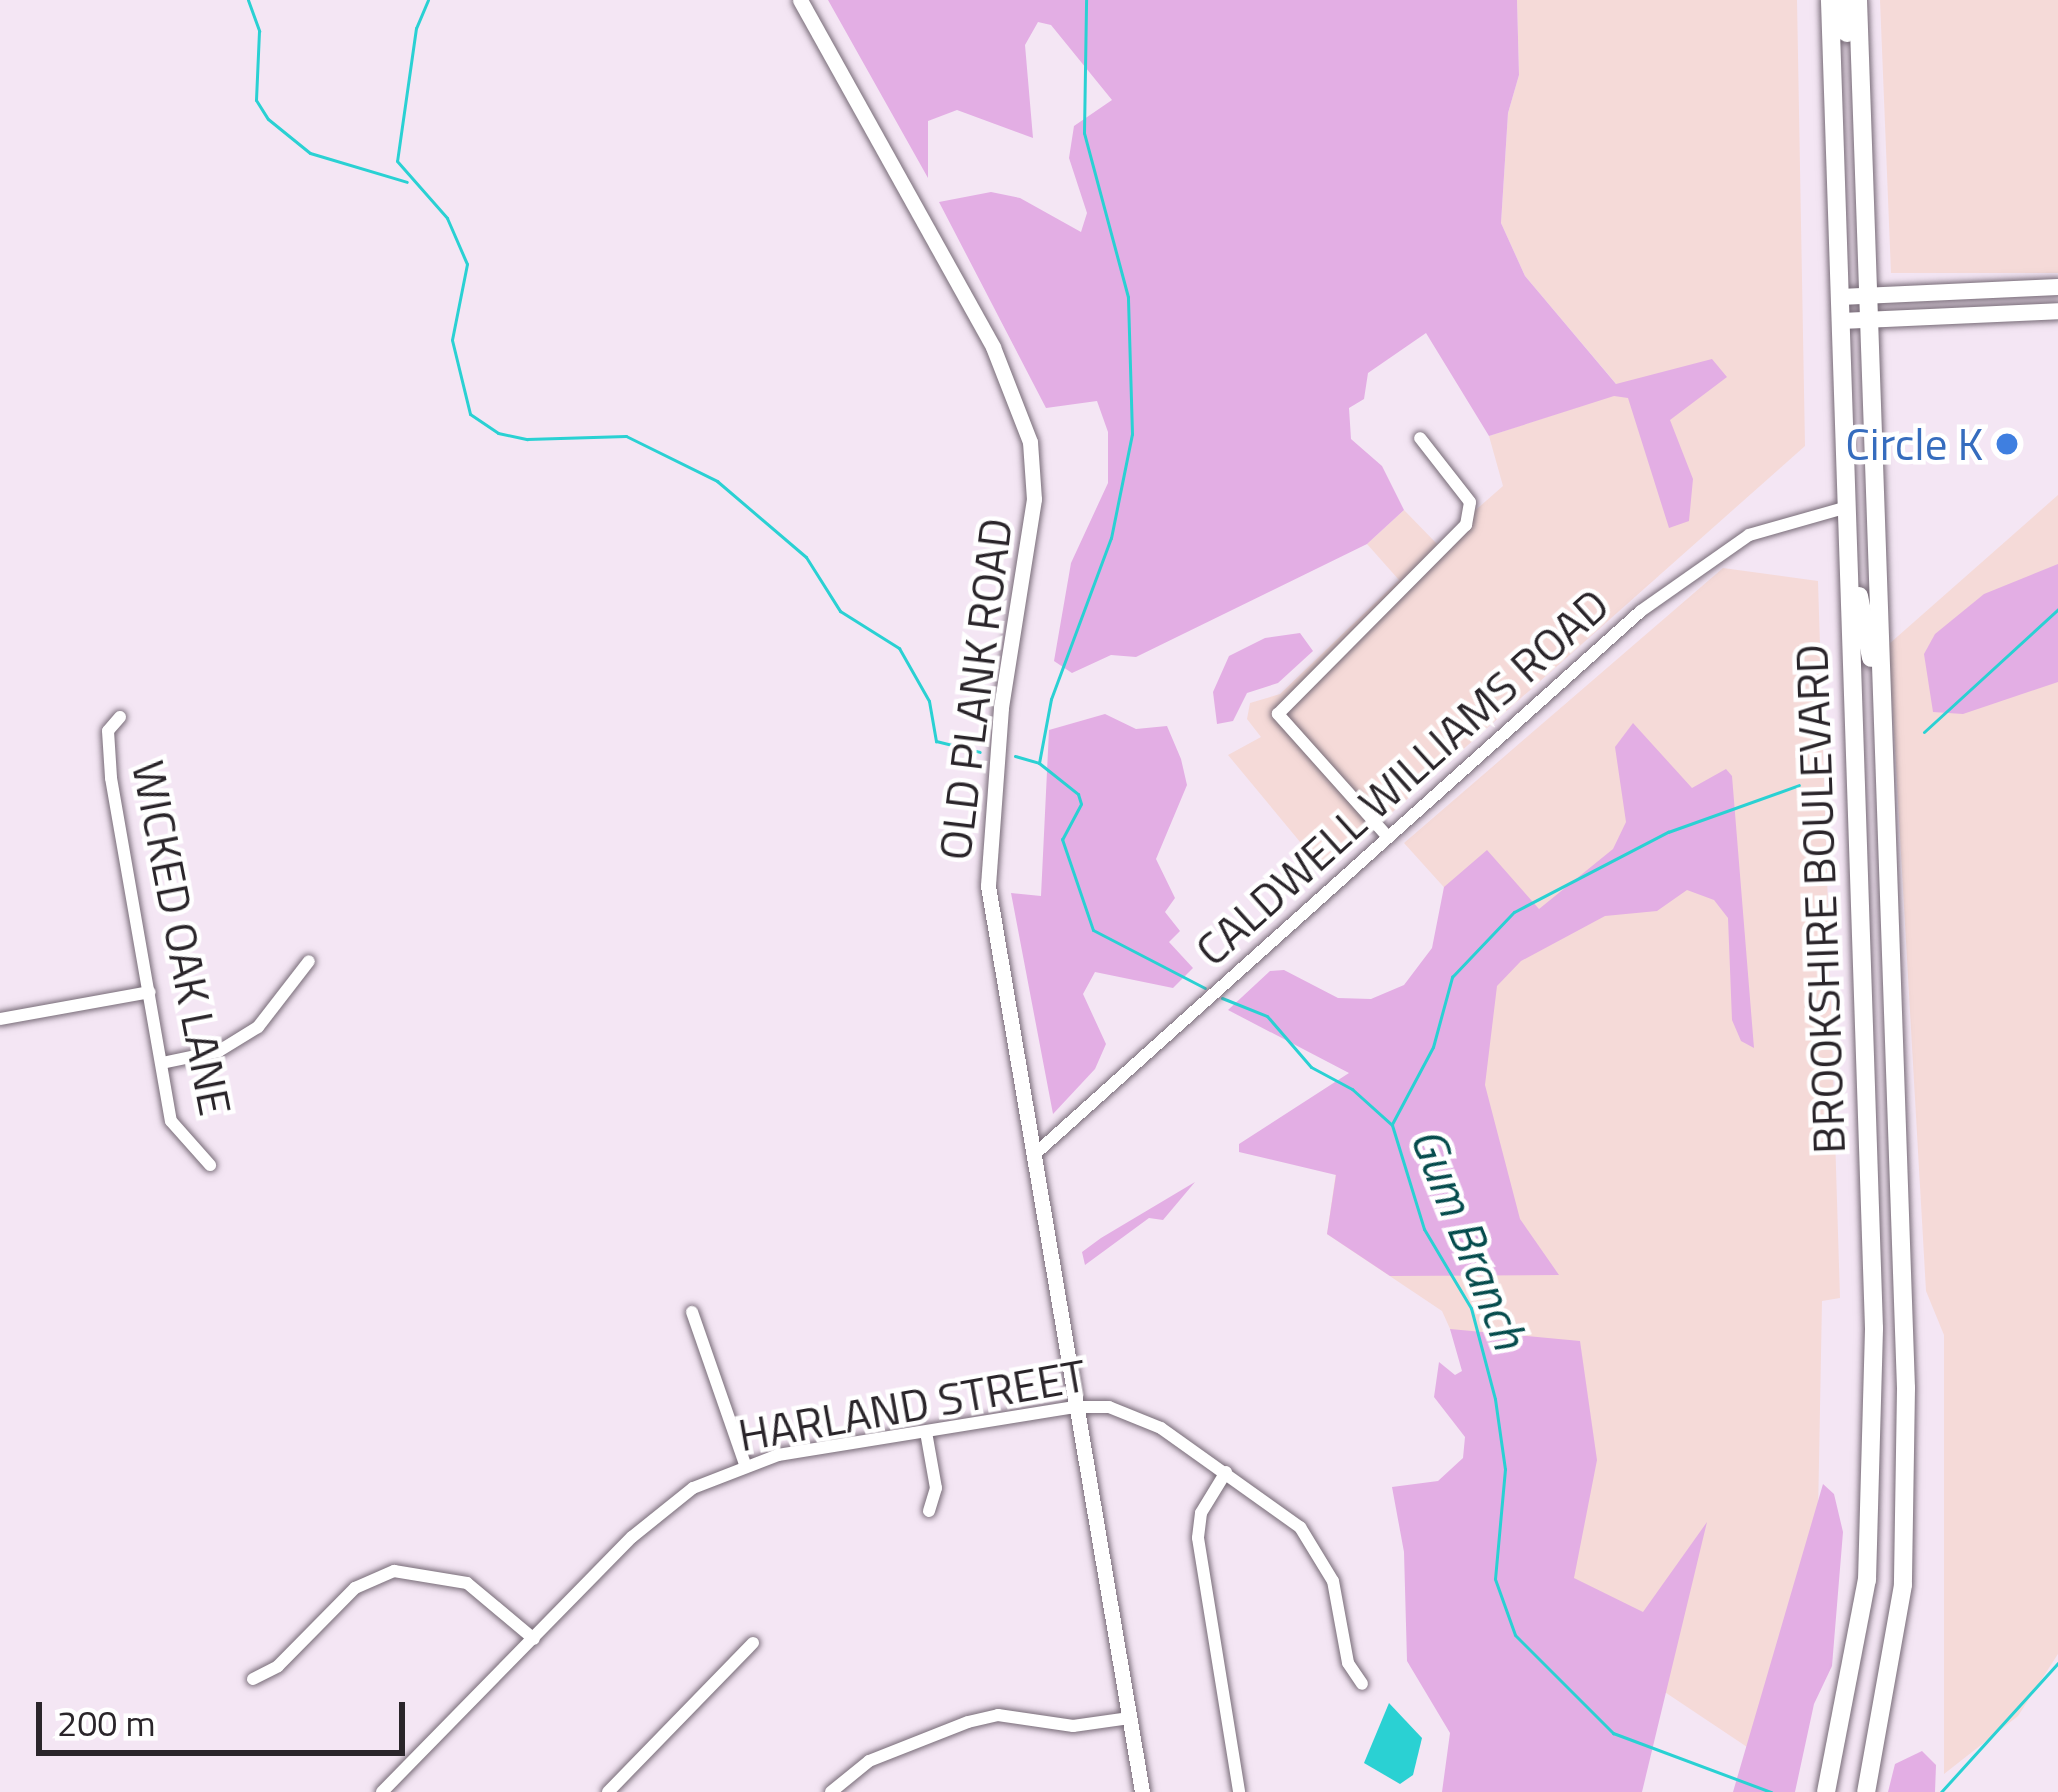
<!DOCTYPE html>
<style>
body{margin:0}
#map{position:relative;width:2058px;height:1792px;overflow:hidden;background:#f4e6f4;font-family:"Titillium Web",sans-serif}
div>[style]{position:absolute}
.industrial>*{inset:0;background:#f5dad8}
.green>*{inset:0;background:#e3aee4}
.water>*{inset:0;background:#2ad1d3}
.stream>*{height:3px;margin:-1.5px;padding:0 1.5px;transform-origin:1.5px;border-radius:1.5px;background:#2ad1d3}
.roads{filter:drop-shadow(0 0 3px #776b77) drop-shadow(0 0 3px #776b77)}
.minor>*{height:12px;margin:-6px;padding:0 6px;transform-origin:6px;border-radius:6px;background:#fff}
.tertiary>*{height:15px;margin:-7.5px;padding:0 7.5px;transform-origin:7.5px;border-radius:7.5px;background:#fff}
.secondary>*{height:16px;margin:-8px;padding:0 8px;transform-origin:8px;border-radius:8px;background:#fff}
.trunk>*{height:18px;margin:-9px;padding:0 9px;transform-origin:9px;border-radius:9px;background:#fff}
.dots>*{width:33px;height:33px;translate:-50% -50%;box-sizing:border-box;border:6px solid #fff;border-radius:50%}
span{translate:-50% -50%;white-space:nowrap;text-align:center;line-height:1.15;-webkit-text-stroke:9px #fff;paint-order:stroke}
.shop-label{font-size:45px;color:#366cbe}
.right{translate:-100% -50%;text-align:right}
.street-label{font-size:45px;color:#2a252a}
.water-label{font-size:48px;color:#054c4d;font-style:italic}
.scale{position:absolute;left:36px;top:1702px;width:369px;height:54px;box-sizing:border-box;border:6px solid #2a252a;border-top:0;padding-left:15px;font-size:36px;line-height:42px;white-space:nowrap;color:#2a252a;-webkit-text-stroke:9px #fff;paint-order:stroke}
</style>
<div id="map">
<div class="industrial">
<div style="clip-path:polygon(1517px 0,1797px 0,1805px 446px,1325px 872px,1228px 755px,1261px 737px,1247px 719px,1250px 703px,1280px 694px,1399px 580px,1367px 544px,1404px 510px,1437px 544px,1503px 486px,1489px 436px,1623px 392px,1525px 276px,1501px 223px,1508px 113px,1519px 75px)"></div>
<div style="clip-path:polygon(1880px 0,2058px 0,2058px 273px,1891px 273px)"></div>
<div style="clip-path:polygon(2058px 495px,2058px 1654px,2018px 1716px,1944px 1774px,1944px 1335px,1926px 1291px,1889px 644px)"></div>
<div style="clip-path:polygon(1723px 568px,1818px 581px,1840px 1298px,1822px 1301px,1817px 1569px,1774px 1765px,1506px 1586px,1546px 1542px,1442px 1311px,1327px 1234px,1337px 1165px,1469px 915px,1404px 843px)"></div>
</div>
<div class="green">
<div style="clip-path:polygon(828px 0,1517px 0,1519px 75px,1508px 113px,1501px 223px,1525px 276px,1616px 384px,1712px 359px,1727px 377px,1670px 420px,1693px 479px,1689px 521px,1669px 528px,1628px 398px,1614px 396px,1489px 436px,1426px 333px,1368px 373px,1364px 399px,1349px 408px,1351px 439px,1382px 466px,1404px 510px,1367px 544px,1136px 657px,1111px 655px,1072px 673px,1054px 661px,1071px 563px,1108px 483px,1108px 432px,1097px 401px,1046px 408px,939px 202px,991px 192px,1020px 198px,1081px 232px,1087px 213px,1069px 158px,1074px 126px,1112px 100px,1051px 25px,1038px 22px,1025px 45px,1033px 138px,957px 110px,928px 121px,928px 178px)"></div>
<div style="clip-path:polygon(2058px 564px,2058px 682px,1963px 714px,1933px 712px,1924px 654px,1935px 634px,1984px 594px)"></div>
<div style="clip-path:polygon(1300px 633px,1313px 651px,1278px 683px,1247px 693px,1233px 721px,1217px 724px,1213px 692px,1229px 656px,1265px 638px)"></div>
<div style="clip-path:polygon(1105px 714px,1136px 729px,1167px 726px,1181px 759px,1187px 785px,1156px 859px,1175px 898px,1165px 912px,1180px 931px,1169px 942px,1193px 968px,1173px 988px,1095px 972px,1083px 994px,1106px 1044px,1095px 1069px,1053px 1114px,1011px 893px,1041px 896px,1049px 730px)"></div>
<div style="clip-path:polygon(1633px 723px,1692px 788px,1726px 769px,1732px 776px,1754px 1048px,1741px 1041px,1732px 1020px,1728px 918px,1714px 900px,1687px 890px,1657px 911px,1605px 916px,1521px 961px,1497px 986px,1485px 1085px,1520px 1219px,1559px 1275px,1390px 1276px,1327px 1234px,1336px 1175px,1239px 1152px,1239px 1144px,1349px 1073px,1228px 1010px,1270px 971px,1284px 970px,1338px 998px,1371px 999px,1404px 985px,1432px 948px,1444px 887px,1487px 850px,1539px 909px,1613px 849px,1626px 822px,1615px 747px)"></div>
<div style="clip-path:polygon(1195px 1182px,1163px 1220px,1149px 1218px,1085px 1265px,1082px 1252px,1101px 1238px)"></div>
<div style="clip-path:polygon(1450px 1329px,1580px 1341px,1597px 1460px,1574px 1578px,1643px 1612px,1707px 1522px,1642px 1792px,1442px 1792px,1450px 1733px,1407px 1661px,1404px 1552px,1392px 1487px,1438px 1481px,1463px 1458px,1465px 1437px,1434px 1397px,1439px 1362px,1455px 1375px,1462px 1371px)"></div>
<div style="clip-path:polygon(1823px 1484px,1834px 1494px,1843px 1532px,1832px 1666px,1814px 1704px,1795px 1792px,1733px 1792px)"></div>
<div style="clip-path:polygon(1922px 1751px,1936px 1765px,1935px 1792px,1888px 1792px,1895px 1764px)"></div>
</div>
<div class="water">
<div style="clip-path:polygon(1389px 1703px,1422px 1738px,1413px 1775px,1400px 1784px,1364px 1763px)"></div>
</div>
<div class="stream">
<div style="left:248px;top:0;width:33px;rotate:70deg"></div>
<div style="left:259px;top:31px;width:69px;rotate:92.5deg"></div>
<div style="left:256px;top:100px;width:22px;rotate:58deg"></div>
<div style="left:268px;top:119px;width:54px;rotate:39deg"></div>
<div style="left:310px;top:153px;width:101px;rotate:16.6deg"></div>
<div style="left:428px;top:0;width:30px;rotate:113deg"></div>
<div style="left:416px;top:28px;width:134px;rotate:98.1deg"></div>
<div style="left:397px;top:161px;width:76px;rotate:48.7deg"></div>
<div style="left:447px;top:218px;width:50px;rotate:66.5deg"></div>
<div style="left:467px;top:264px;width:77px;rotate:101.2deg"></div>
<div style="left:452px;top:340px;width:76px;rotate:76.3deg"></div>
<div style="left:470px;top:414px;width:34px;rotate:34deg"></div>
<div style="left:498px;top:433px;width:30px;rotate:12deg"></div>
<div style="left:527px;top:439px;width:99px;rotate:-1.7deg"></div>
<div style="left:626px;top:436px;width:102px;rotate:26.3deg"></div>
<div style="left:717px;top:481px;width:117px;rotate:40.5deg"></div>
<div style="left:806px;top:557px;width:64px;rotate:57.8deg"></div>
<div style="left:840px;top:611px;width:70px;rotate:32.1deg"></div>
<div style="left:899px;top:648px;width:61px;rotate:60.5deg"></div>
<div style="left:929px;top:701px;width:41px;rotate:80.1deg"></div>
<div style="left:936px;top:741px;width:45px;rotate:14deg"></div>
<div style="left:1924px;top:732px;width:182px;rotate:-42.5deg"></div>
<div style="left:1015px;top:756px;width:25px;rotate:16deg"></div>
<div style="left:1039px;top:763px;width:50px;rotate:38.5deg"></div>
<div style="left:1078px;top:794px;width:10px;rotate:73deg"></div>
<div style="left:1081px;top:804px;width:40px;rotate:118deg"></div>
<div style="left:1062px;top:839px;width:96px;rotate:71.2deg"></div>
<div style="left:1093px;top:930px;width:126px;rotate:27.4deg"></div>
<div style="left:1039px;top:763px;width:65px;rotate:-79.4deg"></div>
<div style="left:1051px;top:699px;width:172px;rotate:-69.6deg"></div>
<div style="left:1111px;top:538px;width:106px;rotate:-78.6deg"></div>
<div style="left:1132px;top:434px;width:137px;rotate:-91.7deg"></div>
<div style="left:1128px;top:297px;width:170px;rotate:-105deg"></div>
<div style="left:1084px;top:133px;width:133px;rotate:-89.1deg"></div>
<div style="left:1222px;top:998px;width:48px;rotate:21.8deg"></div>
<div style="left:1267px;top:1016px;width:67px;rotate:49.2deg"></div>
<div style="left:1311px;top:1067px;width:47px;rotate:28.2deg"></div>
<div style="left:1352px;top:1089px;width:54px;rotate:42deg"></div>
<div style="left:1392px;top:1125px;width:109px;rotate:72.9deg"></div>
<div style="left:1424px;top:1229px;width:92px;rotate:59.3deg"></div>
<div style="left:1471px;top:1308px;width:94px;rotate:75.2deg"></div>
<div style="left:1495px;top:1399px;width:71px;rotate:81.9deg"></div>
<div style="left:1505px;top:1469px;width:110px;rotate:95.2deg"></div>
<div style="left:1495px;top:1579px;width:59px;rotate:70.3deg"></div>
<div style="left:1515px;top:1635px;width:139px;rotate:45deg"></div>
<div style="left:1613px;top:1733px;width:169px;rotate:20.5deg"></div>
<div style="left:1392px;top:1124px;width:87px;rotate:-62deg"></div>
<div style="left:1433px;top:1047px;width:73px;rotate:-74.8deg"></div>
<div style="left:1452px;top:977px;width:90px;rotate:-46.4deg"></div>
<div style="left:1514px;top:912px;width:174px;rotate:-27.5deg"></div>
<div style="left:1668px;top:832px;width:139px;rotate:-19.7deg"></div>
<div style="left:1941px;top:1792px;width:174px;rotate:-47.8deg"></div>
</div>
<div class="roads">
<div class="minor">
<div style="left:120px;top:717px;width:18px;rotate:131deg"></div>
<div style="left:108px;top:731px;width:47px;rotate:86.3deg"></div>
<div style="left:111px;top:778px;width:348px;rotate:80.1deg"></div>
<div style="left:171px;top:1121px;width:59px;rotate:48.4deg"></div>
<div style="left:1387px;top:836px;width:164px;rotate:-131.8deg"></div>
<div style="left:1278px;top:714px;width:267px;rotate:-45.2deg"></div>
<div style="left:1466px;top:525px;width:23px;rotate:-80deg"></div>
<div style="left:1470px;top:502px;width:81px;rotate:-128deg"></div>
<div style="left:0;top:1019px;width:152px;rotate:-10.2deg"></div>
<div style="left:162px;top:1063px;width:58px;rotate:-11.9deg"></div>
<div style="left:219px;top:1051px;width:46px;rotate:-31.6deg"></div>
<div style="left:258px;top:1027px;width:83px;rotate:-52.3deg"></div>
<div style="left:1036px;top:1153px;width:812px;rotate:-41.86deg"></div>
<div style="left:1641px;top:611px;width:132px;rotate:-35.1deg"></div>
<div style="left:1749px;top:535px;width:102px;rotate:-15.9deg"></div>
<div style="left:692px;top:1312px;width:161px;rotate:70.8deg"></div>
<div style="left:926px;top:1432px;width:57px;rotate:79.9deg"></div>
<div style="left:936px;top:1488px;width:24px;rotate:107deg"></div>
<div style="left:1226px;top:1472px;width:48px;rotate:121.4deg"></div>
<div style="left:1201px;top:1513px;width:25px;rotate:97deg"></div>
<div style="left:1198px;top:1538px;width:257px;rotate:80.8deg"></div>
<div style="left:253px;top:1679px;width:28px;rotate:-27deg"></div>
<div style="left:278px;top:1666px;width:110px;rotate:-45.4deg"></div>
<div style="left:355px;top:1588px;width:43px;rotate:-23.6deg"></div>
<div style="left:394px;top:1571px;width:74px;rotate:9.3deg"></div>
<div style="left:467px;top:1583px;width:87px;rotate:39.9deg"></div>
<div style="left:382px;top:1792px;width:357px;rotate:-45.6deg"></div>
<div style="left:632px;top:1537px;width:78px;rotate:-38.8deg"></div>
<div style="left:693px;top:1488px;width:91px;rotate:-21.2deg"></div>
<div style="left:778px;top:1455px;width:302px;rotate:-9.2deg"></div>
<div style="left:1076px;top:1407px;width:33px"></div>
<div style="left:1109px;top:1407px;width:56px;rotate:22deg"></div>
<div style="left:1161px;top:1428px;width:171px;rotate:35.5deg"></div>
<div style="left:1300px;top:1527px;width:63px;rotate:58.6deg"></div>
<div style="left:1333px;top:1581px;width:83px;rotate:79.6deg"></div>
<div style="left:1348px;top:1663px;width:25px;rotate:56deg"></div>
<div style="left:608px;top:1792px;width:208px;rotate:-45.8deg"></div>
<div style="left:831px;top:1792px;width:49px;rotate:-39.2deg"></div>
<div style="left:869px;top:1761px;width:106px;rotate:-21.5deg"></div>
<div style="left:968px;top:1722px;width:31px;rotate:-13deg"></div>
<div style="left:998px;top:1715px;width:76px;rotate:8.3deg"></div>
<div style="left:1073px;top:1726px;width:57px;rotate:-8.1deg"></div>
</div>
<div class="tertiary">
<div style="left:800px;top:0;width:397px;rotate:60.9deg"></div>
<div style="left:993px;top:347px;width:102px;rotate:68.7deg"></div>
<div style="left:1030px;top:442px;width:57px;rotate:86deg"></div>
<div style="left:1034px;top:499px;width:212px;rotate:99deg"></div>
<div style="left:1001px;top:708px;width:178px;rotate:94.2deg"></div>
<div style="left:988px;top:886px;width:919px;rotate:80.35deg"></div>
</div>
<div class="secondary">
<div style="left:1840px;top:297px;width:218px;rotate:-2.6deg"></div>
<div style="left:1841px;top:321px;width:217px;rotate:-2.6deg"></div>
</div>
<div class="trunk">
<div style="left:1845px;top:0;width:33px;rotate:87deg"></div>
<div style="left:1858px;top:0;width:1389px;rotate:88.02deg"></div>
<div style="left:1906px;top:1388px;width:197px;rotate:90.9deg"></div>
<div style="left:1903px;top:1585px;width:210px;rotate:100.1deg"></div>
<div style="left:1859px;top:596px;width:63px;rotate:79deg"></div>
<div style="left:1826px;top:1792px;width:216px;rotate:-79.1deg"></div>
<div style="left:1867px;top:1580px;width:252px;rotate:-88.4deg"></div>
<div style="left:1874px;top:1328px;width:1329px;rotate:-91.9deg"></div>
</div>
</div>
<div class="dots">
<div style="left:2007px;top:444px;background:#3f7fe0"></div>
</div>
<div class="shop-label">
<span class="right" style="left:1983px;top:444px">Circle K</span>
</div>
<div class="street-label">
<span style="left:975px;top:689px;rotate:-83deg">OLD PLANK ROAD</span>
<span style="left:1402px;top:777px;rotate:-42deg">CALDWELL WILLIAMS ROAD</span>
<span style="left:1820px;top:899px;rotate:-92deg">BROOKSHIRE BOULEVARD</span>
<span style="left:182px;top:938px;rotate:79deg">WICKED OAK LANE</span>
<span style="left:912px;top:1405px;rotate:-10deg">HARLAND STREET</span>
</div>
<div class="water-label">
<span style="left:1469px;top:1238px;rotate:68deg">Gum Branch</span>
</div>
<div class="scale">200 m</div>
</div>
